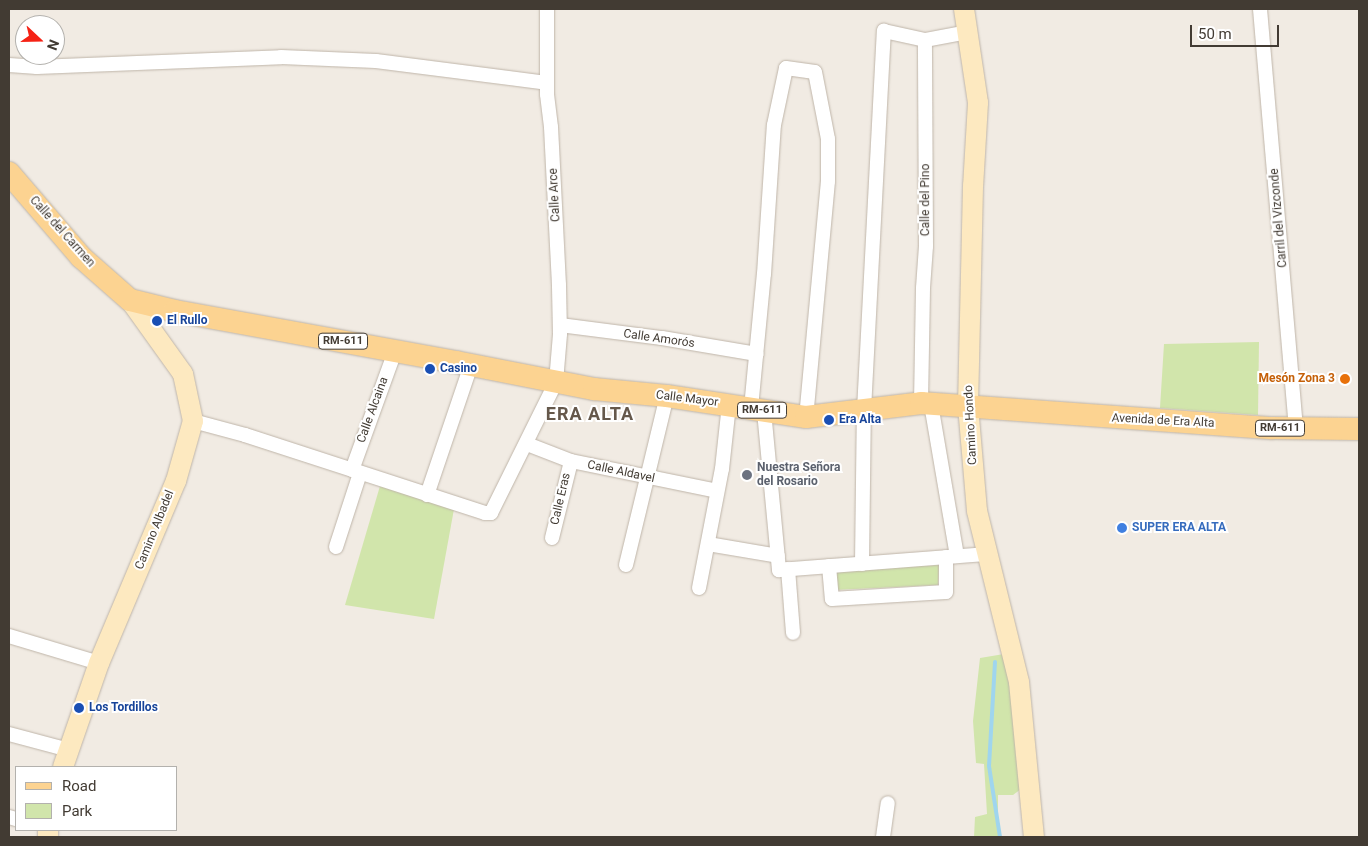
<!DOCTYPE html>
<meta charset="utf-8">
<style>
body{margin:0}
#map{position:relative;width:1368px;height:846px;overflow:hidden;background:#f1ebe3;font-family:Roboto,sans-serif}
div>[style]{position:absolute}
.green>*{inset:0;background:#d1e5ab}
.stream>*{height:4px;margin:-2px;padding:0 2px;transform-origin:2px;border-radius:2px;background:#9fd5ee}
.roads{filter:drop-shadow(0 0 1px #bfb5a9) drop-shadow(0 0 1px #bfb5a9)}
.minor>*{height:14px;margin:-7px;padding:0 7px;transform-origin:7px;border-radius:7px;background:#fff}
.secondary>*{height:20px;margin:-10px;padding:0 10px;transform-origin:10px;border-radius:10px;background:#fde9c0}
.primary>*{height:22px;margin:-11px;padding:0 11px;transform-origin:11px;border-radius:11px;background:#fcd391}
.dots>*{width:14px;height:14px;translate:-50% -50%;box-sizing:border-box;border:2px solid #fff;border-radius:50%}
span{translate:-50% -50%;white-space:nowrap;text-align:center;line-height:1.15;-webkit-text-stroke:4px #fff;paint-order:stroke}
.shield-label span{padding:1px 4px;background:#fff;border:1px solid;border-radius:4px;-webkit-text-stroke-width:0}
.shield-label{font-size:11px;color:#423b33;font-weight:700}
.street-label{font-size:12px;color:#423b33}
.transit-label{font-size:12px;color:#164399;font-weight:700}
.left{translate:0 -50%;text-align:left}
.food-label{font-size:12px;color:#c56008;font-weight:700}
.right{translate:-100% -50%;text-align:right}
.worship-label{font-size:12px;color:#5b616d;font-weight:700}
.shop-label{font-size:12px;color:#366cbe;font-weight:700}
.district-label{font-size:18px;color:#65584b;font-weight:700;letter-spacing:1px}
.frame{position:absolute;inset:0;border:10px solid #423b33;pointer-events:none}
.legend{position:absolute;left:15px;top:766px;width:162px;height:65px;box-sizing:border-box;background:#fff;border:1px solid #b3b1ad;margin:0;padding:6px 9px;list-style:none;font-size:15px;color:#423b33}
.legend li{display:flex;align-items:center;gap:10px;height:25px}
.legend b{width:25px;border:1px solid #b3b1ad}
.north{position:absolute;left:15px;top:15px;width:50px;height:50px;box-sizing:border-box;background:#fff;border:1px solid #b3b1ad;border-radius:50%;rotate:111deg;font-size:14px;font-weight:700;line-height:20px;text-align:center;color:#423b33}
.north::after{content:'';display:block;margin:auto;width:18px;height:22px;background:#f52215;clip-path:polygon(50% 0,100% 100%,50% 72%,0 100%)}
.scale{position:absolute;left:1190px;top:25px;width:89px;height:22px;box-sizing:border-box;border:2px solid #423b33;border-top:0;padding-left:6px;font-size:15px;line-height:18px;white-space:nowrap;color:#423b33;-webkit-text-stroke:4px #fff;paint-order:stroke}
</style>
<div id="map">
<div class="green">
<div style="clip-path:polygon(1259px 342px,1258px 415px,1160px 408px,1164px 344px)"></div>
<div style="clip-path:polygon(380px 486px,454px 509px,434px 619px,345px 605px)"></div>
<div style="clip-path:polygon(939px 565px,938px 585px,834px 590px,834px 570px)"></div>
<div style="clip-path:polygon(1004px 654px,1012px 673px,1025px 786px,1013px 795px,998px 795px,998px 837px,974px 837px,975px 817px,987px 814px,984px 764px,976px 763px,973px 721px,980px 658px)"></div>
</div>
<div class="stream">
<div style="left:995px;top:662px;width:104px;rotate:93.3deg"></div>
<div style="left:989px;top:766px;width:72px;rotate:81.2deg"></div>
</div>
<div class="roads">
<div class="minor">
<div style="left:1260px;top:9px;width:421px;rotate:85.1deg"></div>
<div style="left:9px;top:65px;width:28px;rotate:4deg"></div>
<div style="left:37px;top:67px;width:244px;rotate:-2.3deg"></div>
<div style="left:281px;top:57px;width:95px;rotate:2.4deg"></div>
<div style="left:376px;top:61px;width:172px;rotate:7.3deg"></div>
<div style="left:560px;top:325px;width:103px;rotate:7.3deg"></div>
<div style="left:662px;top:338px;width:96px;rotate:9.6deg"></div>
<div style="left:921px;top:403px;width:115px;rotate:-89deg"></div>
<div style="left:923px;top:288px;width:42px;rotate:-85.9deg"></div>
<div style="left:926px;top:246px;width:206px;rotate:-90.3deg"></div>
<div style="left:925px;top:40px;width:44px;rotate:-10.5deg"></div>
<div style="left:931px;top:404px;width:154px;rotate:80.3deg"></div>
<div style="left:751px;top:408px;width:135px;rotate:-84.5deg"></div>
<div style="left:764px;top:274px;width:149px;rotate:-86.2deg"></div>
<div style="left:774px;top:125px;width:58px;rotate:-78.1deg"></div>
<div style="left:786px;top:68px;width:29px;rotate:8deg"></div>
<div style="left:815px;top:72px;width:68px;rotate:79deg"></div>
<div style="left:828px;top:139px;width:42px;rotate:90deg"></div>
<div style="left:828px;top:181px;width:237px;rotate:95.3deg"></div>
<div style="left:764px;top:411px;width:160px;rotate:84.6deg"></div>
<div style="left:779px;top:570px;width:210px;rotate:-4.4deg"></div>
<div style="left:193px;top:421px;width:54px;rotate:15.1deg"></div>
<div style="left:245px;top:435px;width:252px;rotate:18deg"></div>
<div style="left:485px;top:513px;width:6px"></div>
<div style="left:491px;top:513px;width:146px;rotate:-63.6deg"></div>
<div style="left:556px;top:382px;width:48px;rotate:-85.2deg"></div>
<div style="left:560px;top:334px;width:49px;rotate:-91.2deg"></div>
<div style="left:559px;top:285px;width:158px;rotate:-92.9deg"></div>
<div style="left:551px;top:127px;width:33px;rotate:-97deg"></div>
<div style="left:547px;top:94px;width:85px;rotate:-90deg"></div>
<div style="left:527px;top:444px;width:47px;rotate:21.1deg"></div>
<div style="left:571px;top:461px;width:149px;rotate:11.6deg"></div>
<div style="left:352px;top:470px;width:127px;rotate:-70.1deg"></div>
<div style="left:427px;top:495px;width:137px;rotate:-71.3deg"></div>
<div style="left:552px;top:538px;width:79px;rotate:-76.1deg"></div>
<div style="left:708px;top:544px;width:71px;rotate:9.7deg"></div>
<div style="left:336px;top:547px;width:78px;rotate:-72deg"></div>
<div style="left:862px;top:564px;width:154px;rotate:-89.3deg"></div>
<div style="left:864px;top:410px;width:380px;rotate:-87deg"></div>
<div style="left:884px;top:31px;width:42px;rotate:12.4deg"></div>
<div style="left:626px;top:565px;width:174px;rotate:-76.4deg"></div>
<div style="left:829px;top:566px;width:33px;rotate:85deg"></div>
<div style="left:832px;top:599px;width:114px;rotate:-3.5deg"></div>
<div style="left:946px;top:592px;width:35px;rotate:-90deg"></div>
<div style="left:788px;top:569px;width:64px;rotate:85.5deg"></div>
<div style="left:699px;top:588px;width:121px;rotate:-79.1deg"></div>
<div style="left:722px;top:469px;width:64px;rotate:-83.8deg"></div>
<div style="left:9px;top:636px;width:94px;rotate:16.7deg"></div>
<div style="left:9px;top:734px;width:62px;rotate:14.9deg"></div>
<div style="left:9px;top:817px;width:7px;rotate:16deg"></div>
<div style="left:883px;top:837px;width:34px;rotate:-82deg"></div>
</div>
<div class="secondary">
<div style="left:964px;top:9px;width:95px;rotate:81.5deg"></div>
<div style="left:978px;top:103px;width:83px;rotate:93.4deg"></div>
<div style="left:973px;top:186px;width:220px;rotate:91.3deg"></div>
<div style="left:968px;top:406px;width:105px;rotate:85.1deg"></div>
<div style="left:977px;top:511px;width:176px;rotate:76.2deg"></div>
<div style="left:1019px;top:682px;width:156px;rotate:84.5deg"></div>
<div style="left:63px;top:767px;width:110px;rotate:-70.9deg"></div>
<div style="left:99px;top:663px;width:198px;rotate:-67.1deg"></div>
<div style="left:176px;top:481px;width:62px;rotate:-74.2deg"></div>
<div style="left:193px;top:421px;width:48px;rotate:-102deg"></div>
<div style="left:183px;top:374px;width:91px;rotate:-125.6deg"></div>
<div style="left:48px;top:830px;width:7px;rotate:90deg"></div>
</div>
<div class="primary">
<div style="left:9px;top:173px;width:111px;rotate:49.4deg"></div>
<div style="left:81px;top:257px;width:65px;rotate:41.3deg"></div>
<div style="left:130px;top:300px;width:46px;rotate:13.7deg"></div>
<div style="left:175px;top:311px;width:286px;rotate:10.3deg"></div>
<div style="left:456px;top:362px;width:141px;rotate:11.1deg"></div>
<div style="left:594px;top:389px;width:73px;rotate:5.5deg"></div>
<div style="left:667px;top:396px;width:141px;rotate:8.6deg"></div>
<div style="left:806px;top:417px;width:116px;rotate:-6.9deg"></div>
<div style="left:921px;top:403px;width:352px;rotate:4.1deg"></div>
<div style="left:1272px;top:428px;width:87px;rotate:0.7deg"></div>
</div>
</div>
<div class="dots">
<div style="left:157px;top:321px;background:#1a4fb4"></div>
<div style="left:430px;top:369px;background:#1a4fb4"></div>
<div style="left:1345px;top:379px;background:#e8710a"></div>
<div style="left:829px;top:420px;background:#1a4fb4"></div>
<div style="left:747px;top:475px;background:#6b7280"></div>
<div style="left:1122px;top:528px;background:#3f7fe0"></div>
<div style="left:79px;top:708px;background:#1a4fb4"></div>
</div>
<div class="shield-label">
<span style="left:343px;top:341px">RM-611</span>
<span style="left:762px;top:410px">RM-611</span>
<span style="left:1280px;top:428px">RM-611</span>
</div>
<div class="street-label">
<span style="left:555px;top:195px;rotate:-93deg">Calle Arce</span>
<span style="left:926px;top:200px;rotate:-90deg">Calle del Pino</span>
<span style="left:1279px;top:218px;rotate:-95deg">Carril del Vizconde</span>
<span style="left:62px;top:232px;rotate:48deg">Calle del Carmen</span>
<span style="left:659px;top:339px;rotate:8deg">Calle Amorós</span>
<span style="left:687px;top:399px;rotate:7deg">Calle Mayor</span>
<span style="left:373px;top:410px;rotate:-70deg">Calle Alcaina</span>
<span style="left:1163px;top:421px;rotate:3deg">Avenida de Era Alta</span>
<span style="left:971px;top:425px;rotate:-93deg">Camino Hondo</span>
<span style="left:621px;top:472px;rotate:12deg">Calle Aldavel</span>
<span style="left:561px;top:499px;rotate:-77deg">Calle Eras</span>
<span style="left:155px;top:530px;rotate:-68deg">Camino Albadel</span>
</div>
<div class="transit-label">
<span class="left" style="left:167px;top:321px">El Rullo</span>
<span class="left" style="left:440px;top:369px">Casino</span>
<span class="left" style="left:839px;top:420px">Era Alta</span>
<span class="left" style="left:89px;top:708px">Los Tordillos</span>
</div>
<div class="food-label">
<span class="right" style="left:1335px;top:379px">Mesón Zona 3</span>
</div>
<div class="worship-label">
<span class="left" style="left:757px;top:475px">Nuestra Señora<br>del Rosario</span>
</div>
<div class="shop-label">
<span class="left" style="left:1132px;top:528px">SUPER ERA ALTA</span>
</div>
<div class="district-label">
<span style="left:590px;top:414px">ERA ALTA</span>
</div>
<div class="frame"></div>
<ul class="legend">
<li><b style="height:6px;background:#fcd391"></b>Road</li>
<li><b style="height:14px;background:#d1e5ab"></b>Park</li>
</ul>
<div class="north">N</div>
<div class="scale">50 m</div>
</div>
